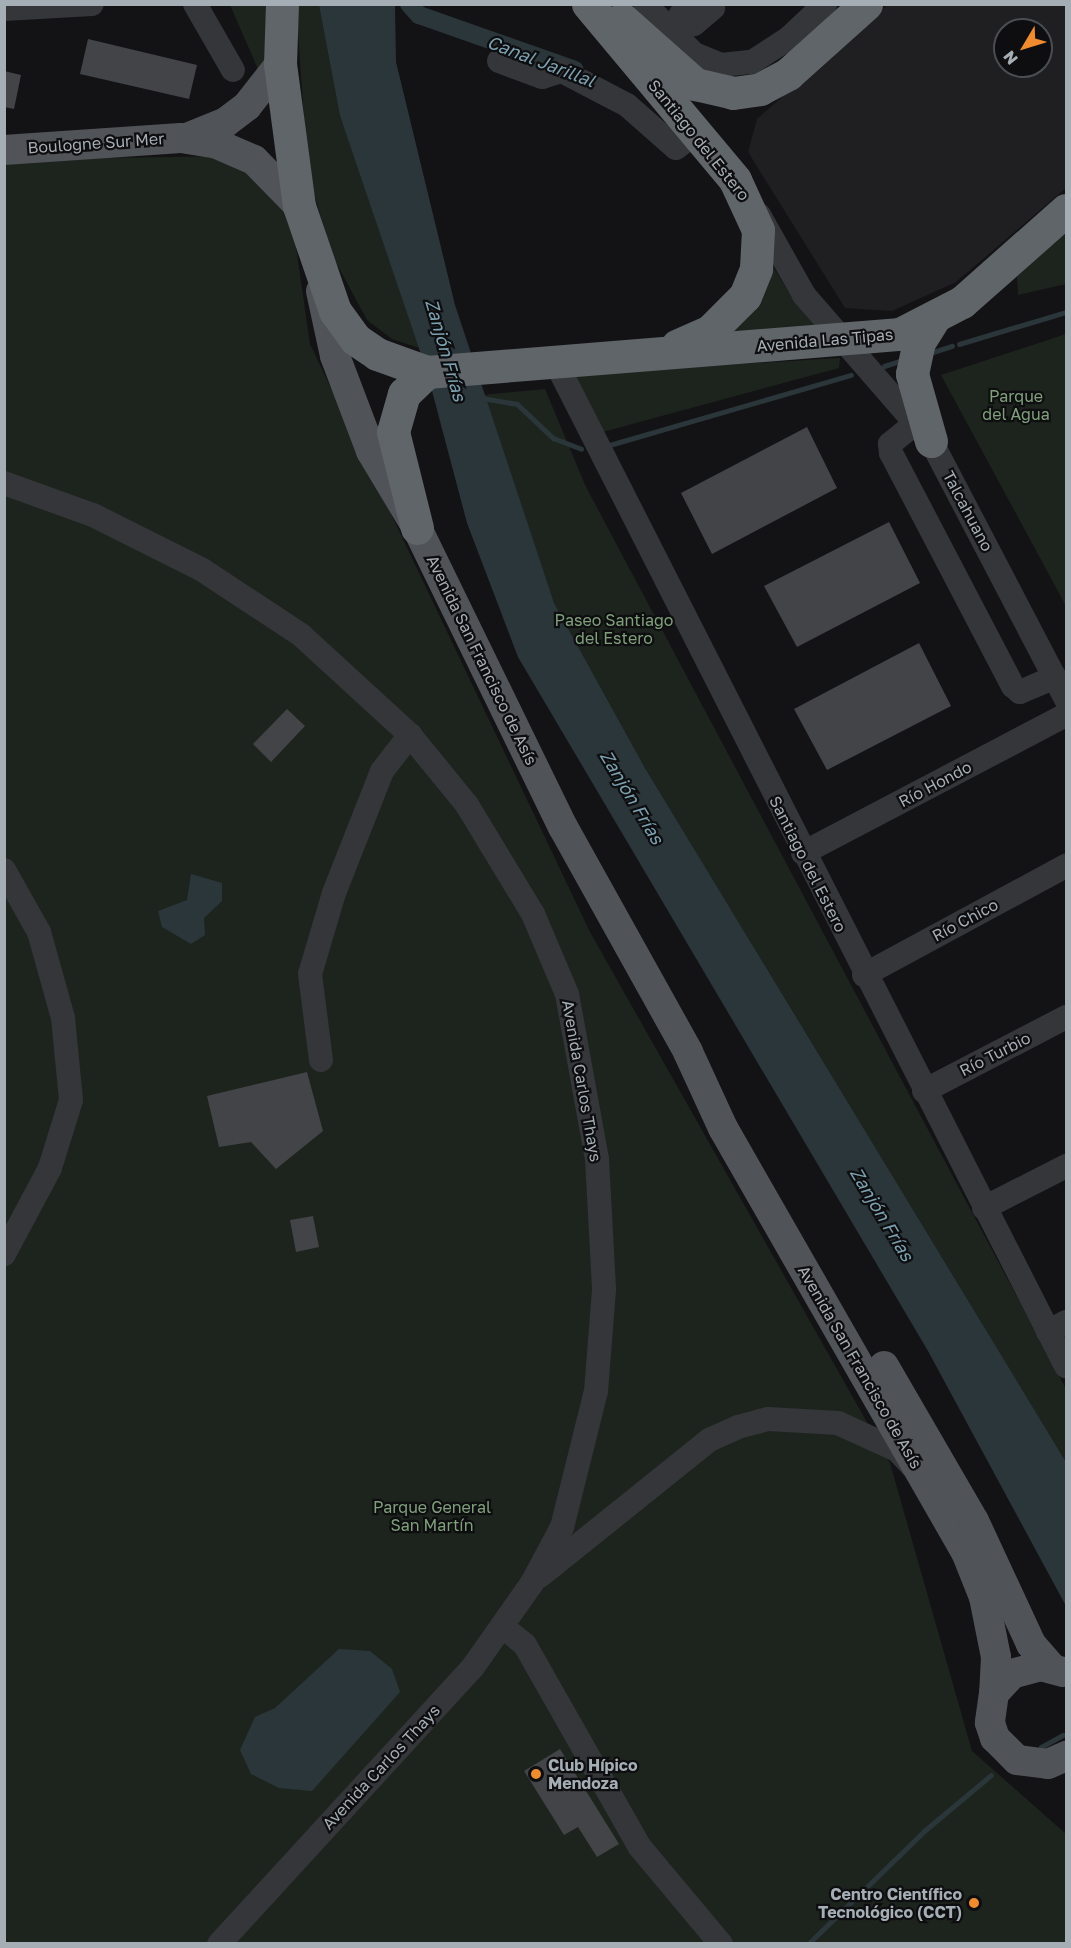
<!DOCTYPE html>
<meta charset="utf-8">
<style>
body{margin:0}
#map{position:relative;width:1071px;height:1948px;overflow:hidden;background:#131315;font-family:"Golos Text",sans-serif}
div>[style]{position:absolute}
.built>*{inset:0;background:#1f1f22}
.green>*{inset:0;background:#1d241d}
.water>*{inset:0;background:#2b363a}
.stream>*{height:5px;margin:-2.5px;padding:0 2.5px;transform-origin:2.5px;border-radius:2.5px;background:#2b363a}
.canal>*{height:18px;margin:-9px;padding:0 9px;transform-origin:9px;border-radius:9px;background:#2b363a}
.building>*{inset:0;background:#424448}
.minor>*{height:24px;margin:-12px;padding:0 12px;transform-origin:12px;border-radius:12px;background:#34363a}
.major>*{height:30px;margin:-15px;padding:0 15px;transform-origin:15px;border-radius:15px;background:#505358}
.highway>*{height:33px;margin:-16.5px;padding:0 16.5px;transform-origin:16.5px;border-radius:16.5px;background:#60656a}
.dots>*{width:16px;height:16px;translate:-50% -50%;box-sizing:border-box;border:3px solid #0e0e10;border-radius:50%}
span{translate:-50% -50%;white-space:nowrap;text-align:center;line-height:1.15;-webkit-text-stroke:4.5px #0e0e10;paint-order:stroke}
.street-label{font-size:16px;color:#a5adb5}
.park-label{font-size:16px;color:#80a07c}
.poi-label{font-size:16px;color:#a5adb5;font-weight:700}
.left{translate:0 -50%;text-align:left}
.right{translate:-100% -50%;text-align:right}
.water-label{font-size:18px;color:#7ca1b0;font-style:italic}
.frame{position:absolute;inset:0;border:6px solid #a5adb5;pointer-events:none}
.north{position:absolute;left:993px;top:18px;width:60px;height:60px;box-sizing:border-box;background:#0e0e10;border:2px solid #4a4e52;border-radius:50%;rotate:232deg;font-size:16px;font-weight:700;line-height:24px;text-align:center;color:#a5adb5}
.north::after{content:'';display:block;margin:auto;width:21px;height:27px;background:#ef8c30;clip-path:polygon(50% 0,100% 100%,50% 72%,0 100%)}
</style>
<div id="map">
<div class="built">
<div style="clip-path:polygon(evenodd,887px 5px,1066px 5px,1066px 188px,956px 282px,892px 311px,845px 308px,748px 152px,757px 119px,887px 5px,1005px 30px,1041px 30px,1041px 66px,1005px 66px,1005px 30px)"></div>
</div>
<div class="green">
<div style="clip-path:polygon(230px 5px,269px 5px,268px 57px,261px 76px)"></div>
<div style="clip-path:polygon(296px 5px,319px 5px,340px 116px,419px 348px,392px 339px,367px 320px,333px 257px,308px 174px)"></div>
<div style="clip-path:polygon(234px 156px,278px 195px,293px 226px,310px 344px,590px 932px,890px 1463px,972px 1751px,1066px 1834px,1066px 1943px,5px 1943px,5px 165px,32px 159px)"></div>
<div style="clip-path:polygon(1066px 229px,1066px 284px,1018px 295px,1017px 277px)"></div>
<div style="clip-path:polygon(768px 258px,792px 298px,818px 326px,727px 332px)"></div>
<div style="clip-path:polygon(1066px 334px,1066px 606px,941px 375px)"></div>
<div style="clip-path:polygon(840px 358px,839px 368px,599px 433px,571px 374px)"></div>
<div style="clip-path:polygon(545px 389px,586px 487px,1066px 1389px,1066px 1462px,645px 768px,554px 603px,482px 395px)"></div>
</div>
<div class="water">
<div style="clip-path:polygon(319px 5px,395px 5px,396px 62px,455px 305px,554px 603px,645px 768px,1066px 1462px,1066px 1606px,928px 1351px,518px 657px,467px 523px,427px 372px,340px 116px)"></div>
<div style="clip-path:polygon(191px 874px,222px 883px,222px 901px,204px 918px,205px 935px,191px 944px,162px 927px,158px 911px,187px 900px)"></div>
<div style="clip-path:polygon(339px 1649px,370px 1651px,392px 1669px,400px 1692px,312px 1791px,279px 1788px,251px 1774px,240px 1750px,255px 1717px,275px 1708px)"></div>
</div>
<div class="stream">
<div style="left:959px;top:344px;width:112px;rotate:-16.7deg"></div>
<div style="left:930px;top:353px;width:23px;rotate:-18deg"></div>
<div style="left:884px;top:366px;width:20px;rotate:-18deg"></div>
<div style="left:476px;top:397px;width:42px;rotate:9.7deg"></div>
<div style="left:517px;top:404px;width:50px;rotate:43.4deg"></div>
<div style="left:553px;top:438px;width:30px;rotate:21deg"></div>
<div style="left:606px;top:446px;width:255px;rotate:-16.2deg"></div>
<div style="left:1041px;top:1747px;width:25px;rotate:-29deg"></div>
<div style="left:808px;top:1944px;width:162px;rotate:-44.2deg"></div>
<div style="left:924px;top:1831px;width:87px;rotate:-39.9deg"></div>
</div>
<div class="canal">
<div style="left:409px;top:4px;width:15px;rotate:48deg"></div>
<div style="left:419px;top:15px;width:165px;rotate:19.4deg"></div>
</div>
<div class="building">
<div style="clip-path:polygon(88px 39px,197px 65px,189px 99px,80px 74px)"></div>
<div style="clip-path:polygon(4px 71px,21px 75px,14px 109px,4px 107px)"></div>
<div style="clip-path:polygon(807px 427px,837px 488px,712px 554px,681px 493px)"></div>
<div style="clip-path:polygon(889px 522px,920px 583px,797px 647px,764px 586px)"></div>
<div style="clip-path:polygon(919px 643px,951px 706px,827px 770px,794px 709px)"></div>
<div style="clip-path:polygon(287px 709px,305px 726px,271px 762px,253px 744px)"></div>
<div style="clip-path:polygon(307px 1072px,323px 1131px,276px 1169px,251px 1142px,219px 1147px,207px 1096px)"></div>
<div style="clip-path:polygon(313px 1216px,319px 1247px,296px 1252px,290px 1220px)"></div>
<div style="clip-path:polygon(560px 1749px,619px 1844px,597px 1857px,578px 1827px,564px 1835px,524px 1771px)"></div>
</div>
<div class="minor">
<div style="left:195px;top:4px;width:76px;rotate:60.1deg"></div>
<div style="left:645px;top:4px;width:70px;rotate:45.6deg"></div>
<div style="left:694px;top:54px;width:29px;rotate:22deg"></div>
<div style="left:721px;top:65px;width:31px;rotate:-6deg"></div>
<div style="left:752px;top:62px;width:44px;rotate:-33deg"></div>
<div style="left:789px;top:38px;width:50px;rotate:-43.4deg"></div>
<div style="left:687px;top:4px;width:31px;rotate:121deg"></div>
<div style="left:671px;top:31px;width:24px;rotate:-17deg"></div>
<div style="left:694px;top:24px;width:25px;rotate:-40deg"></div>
<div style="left:4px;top:9px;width:88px;rotate:-3.3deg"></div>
<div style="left:499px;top:61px;width:46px;rotate:20.4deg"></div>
<div style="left:542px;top:77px;width:21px;rotate:-17deg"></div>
<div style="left:562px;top:71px;width:73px;rotate:27.6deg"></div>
<div style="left:627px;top:105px;width:65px;rotate:41.3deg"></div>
<div style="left:676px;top:148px;width:25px;rotate:-37deg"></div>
<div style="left:759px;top:215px;width:92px;rotate:60.6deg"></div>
<div style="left:804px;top:295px;width:194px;rotate:49deg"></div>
<div style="left:931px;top:441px;width:291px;rotate:62.4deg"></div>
<div style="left:554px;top:359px;width:1130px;rotate:63.05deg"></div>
<div style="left:917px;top:422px;width:35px;rotate:141deg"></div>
<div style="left:890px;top:444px;width:9px;rotate:84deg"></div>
<div style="left:891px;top:453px;width:263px;rotate:62.4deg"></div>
<div style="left:1013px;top:686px;width:9px;rotate:41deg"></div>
<div style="left:1020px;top:692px;width:38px;rotate:-23deg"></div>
<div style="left:4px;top:483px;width:95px;rotate:19.8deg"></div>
<div style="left:93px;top:515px;width:121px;rotate:26.6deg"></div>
<div style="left:201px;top:569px;width:120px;rotate:33.4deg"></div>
<div style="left:301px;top:635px;width:148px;rotate:42.5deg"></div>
<div style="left:410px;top:735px;width:90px;rotate:50.8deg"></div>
<div style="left:467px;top:805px;width:127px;rotate:58.8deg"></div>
<div style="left:533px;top:914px;width:87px;rotate:67deg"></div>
<div style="left:567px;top:994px;width:168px;rotate:79.7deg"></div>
<div style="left:597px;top:1159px;width:131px;rotate:86.9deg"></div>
<div style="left:604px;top:1290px;width:101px;rotate:94.5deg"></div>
<div style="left:596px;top:1391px;width:140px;rotate:104deg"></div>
<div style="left:562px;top:1527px;width:64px;rotate:118.2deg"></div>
<div style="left:532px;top:1583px;width:103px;rotate:125.1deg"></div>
<div style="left:473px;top:1667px;width:376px;rotate:132.5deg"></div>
<div style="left:803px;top:853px;width:297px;rotate:-27.7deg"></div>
<div style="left:4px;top:870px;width:71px;rotate:60.6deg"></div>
<div style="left:39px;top:932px;width:89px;rotate:74.4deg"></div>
<div style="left:63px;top:1018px;width:82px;rotate:84.4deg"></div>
<div style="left:71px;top:1100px;width:71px;rotate:107.2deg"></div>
<div style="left:50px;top:1168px;width:98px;rotate:118.1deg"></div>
<div style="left:864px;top:975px;width:230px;rotate:-28.4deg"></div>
<div style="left:321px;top:1060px;width:87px;rotate:-97.3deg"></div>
<div style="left:310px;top:974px;width:84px;rotate:-73.5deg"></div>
<div style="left:334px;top:893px;width:131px;rotate:-68.5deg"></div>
<div style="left:382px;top:771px;width:46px;rotate:-52.1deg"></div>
<div style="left:924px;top:1091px;width:160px;rotate:-27.5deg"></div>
<div style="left:984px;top:1208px;width:92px;rotate:-27.1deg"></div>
<div style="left:1048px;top:1332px;width:21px;rotate:-29deg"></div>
<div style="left:540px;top:1576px;width:217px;rotate:-38.8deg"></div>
<div style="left:709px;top:1440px;width:32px;rotate:-24deg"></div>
<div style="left:738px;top:1427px;width:31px;rotate:-15deg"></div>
<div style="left:768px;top:1419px;width:70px;rotate:3.3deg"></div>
<div style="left:838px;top:1423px;width:65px;rotate:24.6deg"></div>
<div style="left:897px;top:1450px;width:22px;rotate:47deg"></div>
<div style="left:503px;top:1627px;width:28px;rotate:39deg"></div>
<div style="left:525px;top:1645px;width:231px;rotate:60.4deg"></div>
<div style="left:639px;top:1846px;width:128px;rotate:50.1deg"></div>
</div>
<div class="major">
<div style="left:187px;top:138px;width:42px;rotate:-22.3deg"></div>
<div style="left:226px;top:122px;width:26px;rotate:-37deg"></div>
<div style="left:247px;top:106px;width:53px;rotate:-51.8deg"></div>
<div style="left:4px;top:150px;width:177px;rotate:-3.9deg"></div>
<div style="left:181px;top:138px;width:36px;rotate:9deg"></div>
<div style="left:217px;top:144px;width:40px;rotate:23.4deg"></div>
<div style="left:254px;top:160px;width:64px;rotate:45.6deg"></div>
<div style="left:321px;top:291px;width:66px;rotate:77.8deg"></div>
<div style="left:335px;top:356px;width:102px;rotate:69.2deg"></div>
<div style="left:371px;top:451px;width:90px;rotate:59.1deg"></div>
<div style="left:417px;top:528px;width:333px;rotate:64deg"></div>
<div style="left:563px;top:827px;width:257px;rotate:60.9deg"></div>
<div style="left:688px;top:1052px;width:84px;rotate:65.3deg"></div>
<div style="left:723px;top:1128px;width:489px;rotate:60.2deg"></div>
<div style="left:966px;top:1552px;width:48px;rotate:68.2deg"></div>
<div style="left:984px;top:1597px;width:61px;rotate:78.7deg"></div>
<div style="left:996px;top:1657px;width:36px;rotate:93deg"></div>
<div style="left:884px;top:1366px;width:179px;rotate:59.9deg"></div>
<div style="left:974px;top:1521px;width:136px;rotate:65.1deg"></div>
<div style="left:1031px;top:1644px;width:30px;rotate:49deg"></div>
<div style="left:1063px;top:1672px;width:23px;rotate:-165deg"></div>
<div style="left:1041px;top:1666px;width:30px;rotate:165deg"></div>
<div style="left:1012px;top:1674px;width:26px;rotate:133deg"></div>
<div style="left:994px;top:1693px;width:30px;rotate:98deg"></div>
<div style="left:990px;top:1723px;width:16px;rotate:72deg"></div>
<div style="left:995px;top:1738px;width:31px;rotate:45deg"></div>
<div style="left:1017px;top:1760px;width:31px;rotate:7deg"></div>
<div style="left:1048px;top:1764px;width:20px;rotate:-24deg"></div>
</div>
<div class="highway">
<div style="left:282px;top:4px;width:60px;rotate:91.9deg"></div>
<div style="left:280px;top:64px;width:143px;rotate:82.4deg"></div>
<div style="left:299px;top:206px;width:111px;rotate:71.1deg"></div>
<div style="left:335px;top:311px;width:34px;rotate:54deg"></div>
<div style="left:355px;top:339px;width:27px;rotate:34deg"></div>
<div style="left:377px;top:354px;width:53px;rotate:19.8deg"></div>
<div style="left:588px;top:4px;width:229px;rotate:50.1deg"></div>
<div style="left:735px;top:180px;width:55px;rotate:65.3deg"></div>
<div style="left:758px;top:230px;width:39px;rotate:93deg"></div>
<div style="left:756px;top:269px;width:29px;rotate:112deg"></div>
<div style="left:745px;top:296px;width:49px;rotate:135deg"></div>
<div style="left:710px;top:331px;width:36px;rotate:156deg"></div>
<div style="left:622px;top:19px;width:98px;rotate:41.7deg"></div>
<div style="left:695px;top:84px;width:39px;rotate:13deg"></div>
<div style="left:733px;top:93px;width:27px;rotate:-8deg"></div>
<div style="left:760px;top:89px;width:32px;rotate:-28deg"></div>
<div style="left:788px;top:74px;width:105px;rotate:-41.9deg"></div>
<div style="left:427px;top:372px;width:475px;rotate:-4.6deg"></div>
<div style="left:900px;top:334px;width:70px;rotate:-27.3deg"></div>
<div style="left:962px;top:302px;width:139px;rotate:-41.5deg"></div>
<div style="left:931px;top:441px;width:70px;rotate:-105.8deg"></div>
<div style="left:912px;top:374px;width:33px;rotate:-78deg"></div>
<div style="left:919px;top:342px;width:26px;rotate:-58deg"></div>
<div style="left:417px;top:528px;width:99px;rotate:-104deg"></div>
<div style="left:393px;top:432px;width:40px;rotate:-74deg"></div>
<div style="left:404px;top:394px;width:32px;rotate:-44deg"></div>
</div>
<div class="dots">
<div style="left:536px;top:1774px;background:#ef8c30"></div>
<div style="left:974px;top:1903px;background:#ef8c30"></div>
</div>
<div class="street-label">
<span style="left:699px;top:140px;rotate:51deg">Santiago del Estero</span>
<span style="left:96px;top:143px;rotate:-4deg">Boulogne Sur Mer</span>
<span style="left:825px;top:340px;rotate:-5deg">Avenida Las Tipas</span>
<span style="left:968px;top:511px;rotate:62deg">Talcahuano</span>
<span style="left:482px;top:660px;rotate:64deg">Avenida San Francisco de Asís</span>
<span style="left:935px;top:784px;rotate:-28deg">Río Hondo</span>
<span style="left:808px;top:864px;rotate:63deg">Santiago del Estero</span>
<span style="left:965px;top:920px;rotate:-28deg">Río Chico</span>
<span style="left:995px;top:1054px;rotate:-27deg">Río Turbio</span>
<span style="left:582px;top:1081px;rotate:80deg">Avenida Carlos Thays</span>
<span style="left:860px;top:1367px;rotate:60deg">Avenida San Francisco de Asís</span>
<span style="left:381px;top:1767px;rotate:-47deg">Avenida Carlos Thays</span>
</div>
<div class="park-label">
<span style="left:1016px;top:405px">Parque<br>del Agua</span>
<span style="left:614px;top:629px">Paseo Santiago<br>del Estero</span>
<span style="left:432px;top:1516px">Parque General<br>San Martín</span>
</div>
<div class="poi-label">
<span class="left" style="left:548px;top:1774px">Club Hípico<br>Mendoza</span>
<span class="right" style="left:962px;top:1903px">Centro Científico<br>Tecnológico (CCT)</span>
</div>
<div class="water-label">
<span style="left:541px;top:61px;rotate:21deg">Canal Jarillal</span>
<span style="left:446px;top:350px;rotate:74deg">Zanjón Frías</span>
<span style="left:632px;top:797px;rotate:59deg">Zanjón Frías</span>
<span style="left:882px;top:1214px;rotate:59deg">Zanjón Frías</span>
</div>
<div class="frame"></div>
<div class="north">N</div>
</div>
